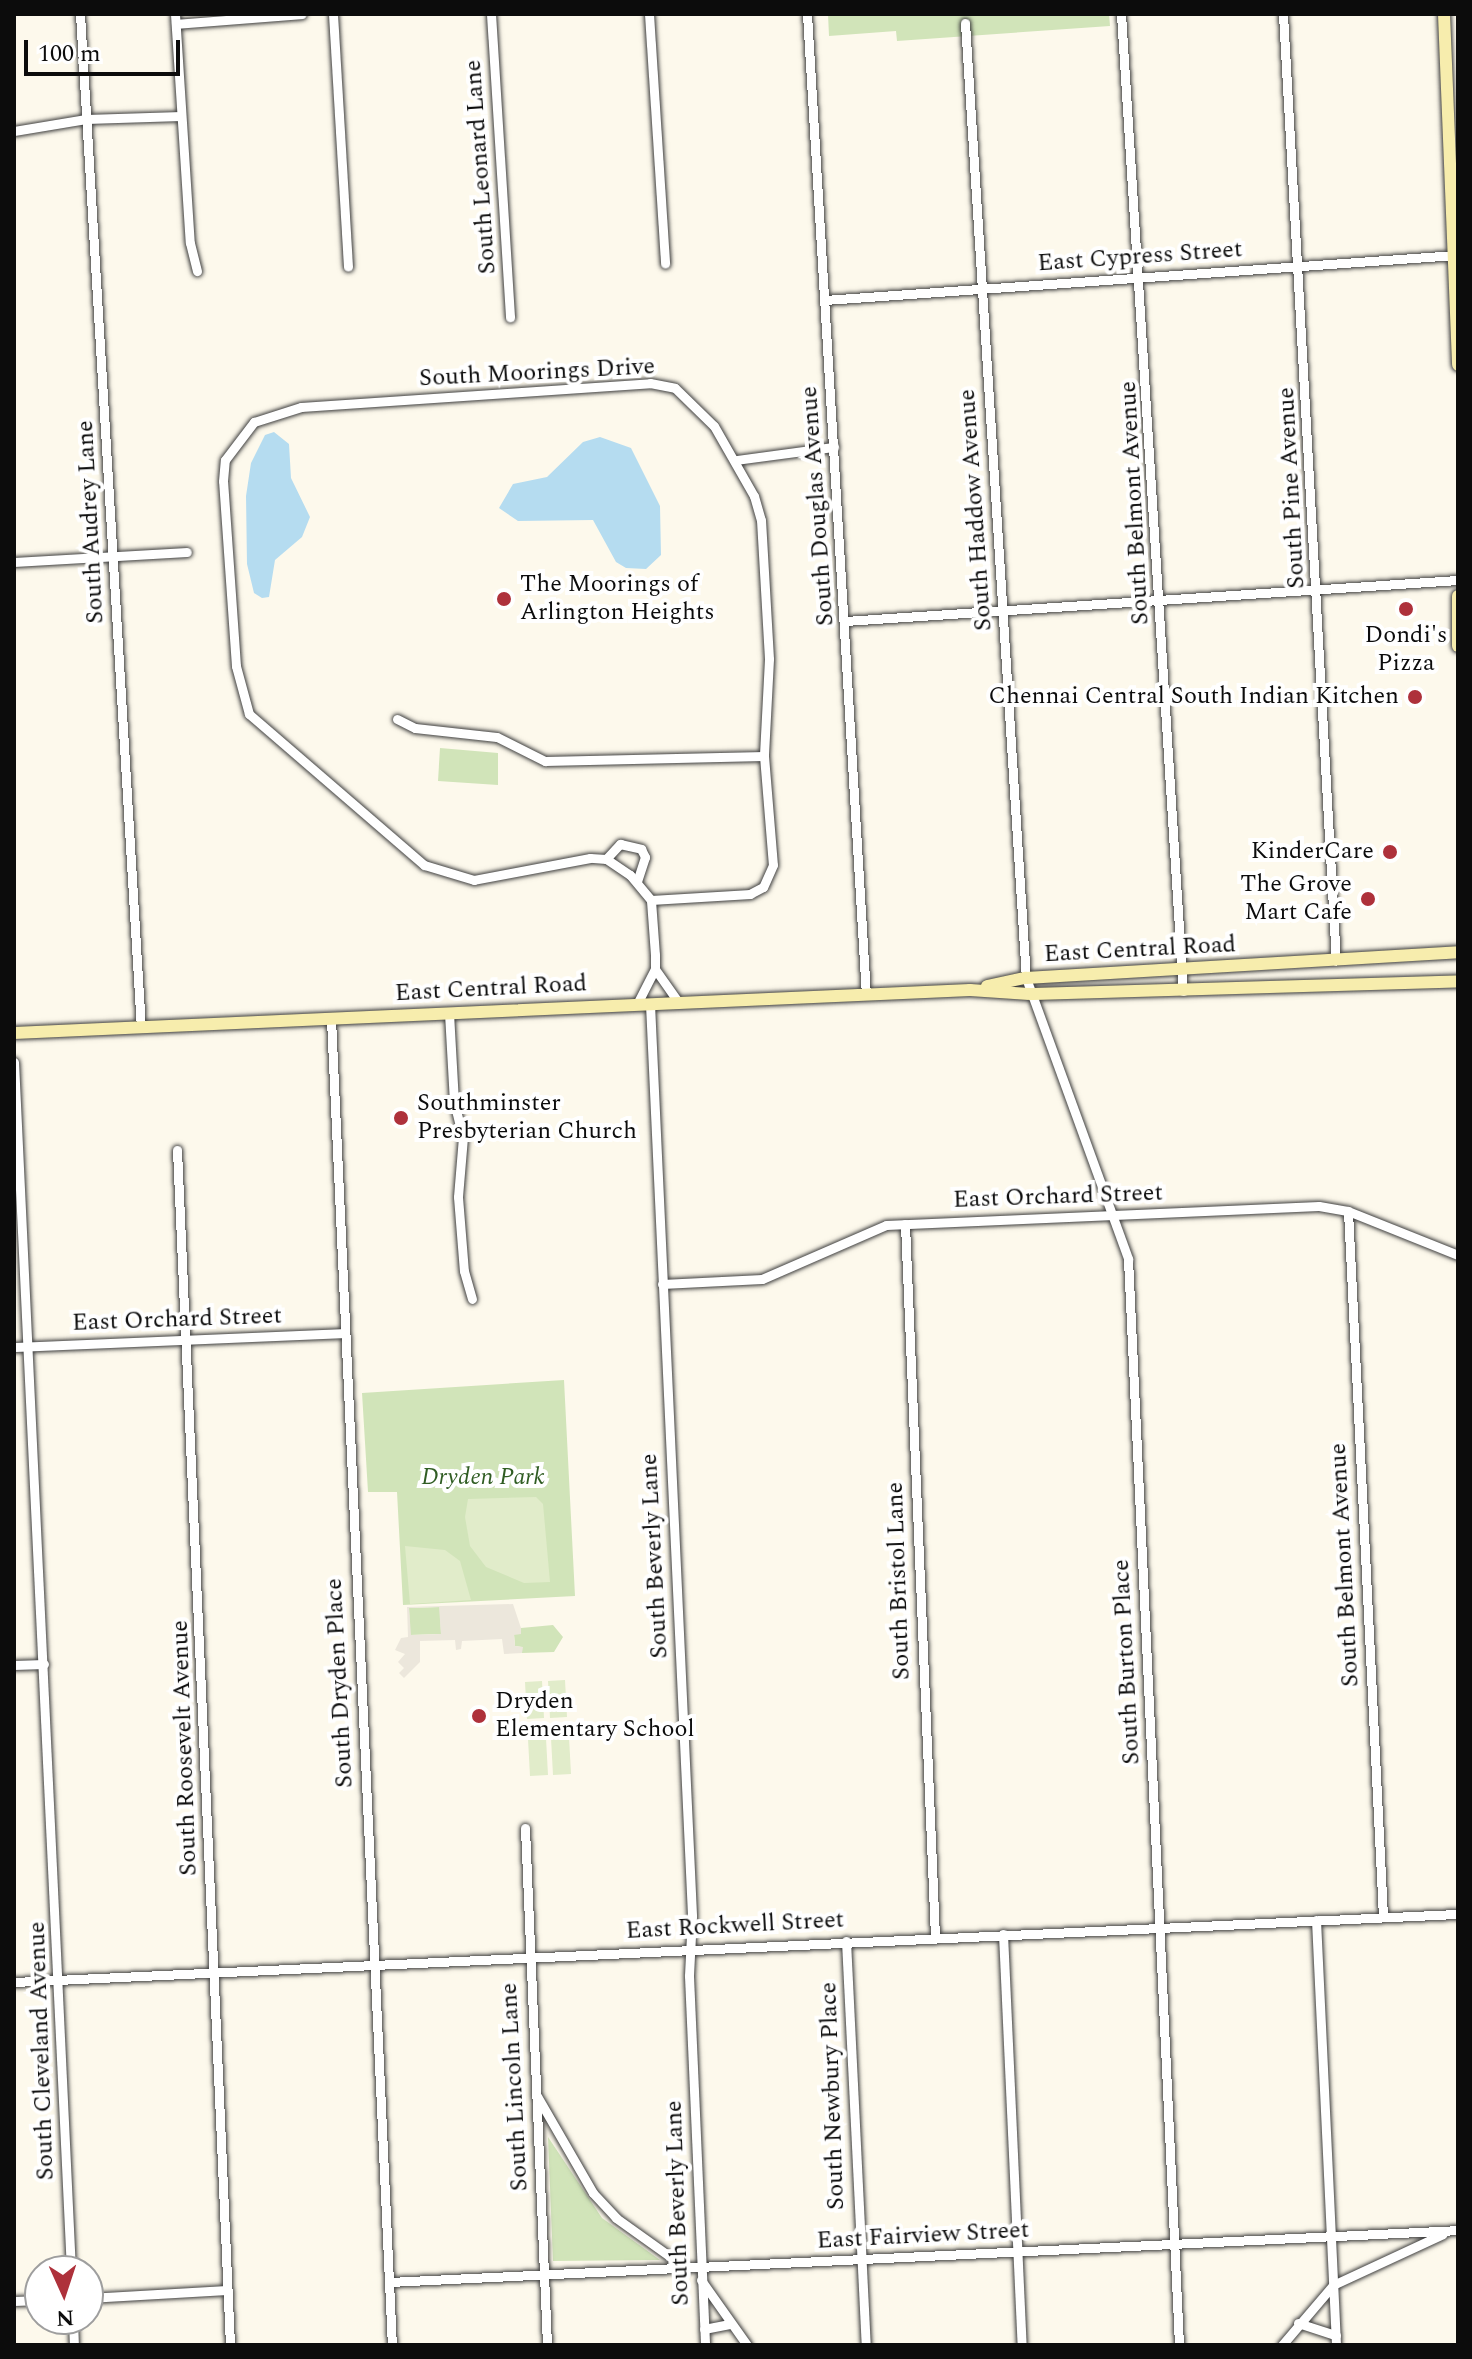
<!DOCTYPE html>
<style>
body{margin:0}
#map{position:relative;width:1472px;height:2359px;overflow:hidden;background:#fdf9ec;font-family:Spectral,serif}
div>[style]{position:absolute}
.green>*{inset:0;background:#d1e4b9}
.pitch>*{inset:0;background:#e1ecca}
.plaza>*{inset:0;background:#ece7dc}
.water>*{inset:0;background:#b5dcf0}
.roads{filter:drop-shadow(0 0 2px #3f3f3f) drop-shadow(0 0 2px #3f3f3f)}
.minor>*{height:9px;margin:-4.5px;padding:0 4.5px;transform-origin:4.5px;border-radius:4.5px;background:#fff}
.secondary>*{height:12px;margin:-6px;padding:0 6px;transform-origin:6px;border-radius:6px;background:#f7edad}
.dots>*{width:22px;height:22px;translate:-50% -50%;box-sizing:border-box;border:4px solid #fff;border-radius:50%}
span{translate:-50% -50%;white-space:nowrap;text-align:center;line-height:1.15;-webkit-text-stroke:8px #fff;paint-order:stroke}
.street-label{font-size:24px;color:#0c0c0c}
.poi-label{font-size:24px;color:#0c0c0c}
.left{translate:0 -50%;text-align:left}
.right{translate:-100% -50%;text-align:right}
.park-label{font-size:24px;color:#305d23;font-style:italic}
.frame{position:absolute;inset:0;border:16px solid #0c0c0c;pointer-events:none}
.north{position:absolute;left:24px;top:2255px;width:80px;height:80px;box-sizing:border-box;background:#fff;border:2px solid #9e9e9e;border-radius:50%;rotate:177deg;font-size:22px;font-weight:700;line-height:32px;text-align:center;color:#0c0c0c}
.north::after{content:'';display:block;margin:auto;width:28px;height:36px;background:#ae313b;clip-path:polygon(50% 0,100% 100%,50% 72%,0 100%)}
.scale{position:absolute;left:24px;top:40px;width:156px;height:36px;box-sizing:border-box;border:4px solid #0c0c0c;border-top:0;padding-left:10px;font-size:24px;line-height:28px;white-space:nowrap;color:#0c0c0c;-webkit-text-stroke:6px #fff;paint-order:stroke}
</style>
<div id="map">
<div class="green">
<div style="clip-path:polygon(828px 14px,1109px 14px,1110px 26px,897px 41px,896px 31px,829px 36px)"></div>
<div style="clip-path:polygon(440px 748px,498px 753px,498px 785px,438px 781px)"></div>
<div style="clip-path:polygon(564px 1380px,575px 1596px,403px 1605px,397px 1492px,368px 1492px,362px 1393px)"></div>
<div style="clip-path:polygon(440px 1607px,441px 1634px,410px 1635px,409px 1608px)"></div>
<div style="clip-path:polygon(553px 1625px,563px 1637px,554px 1652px,522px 1653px,522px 1647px,515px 1646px,514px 1634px,520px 1634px,521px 1628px)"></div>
<div style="clip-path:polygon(548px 2137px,602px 2218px,660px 2260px,553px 2261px)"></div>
</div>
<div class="pitch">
<div style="clip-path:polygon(536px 1497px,543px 1504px,550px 1582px,524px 1583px,486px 1567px,470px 1546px,465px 1517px,468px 1499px)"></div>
<div style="clip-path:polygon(405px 1546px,445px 1550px,460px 1561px,471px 1600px,410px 1604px)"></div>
<div style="clip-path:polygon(565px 1680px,567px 1717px,550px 1718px,548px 1681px)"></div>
<div style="clip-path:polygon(542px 1681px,544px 1718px,527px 1719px,525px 1682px)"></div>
<div style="clip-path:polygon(569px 1737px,571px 1774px,553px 1775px,551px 1738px)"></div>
<div style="clip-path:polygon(546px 1738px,548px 1775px,530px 1776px,528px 1739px)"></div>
</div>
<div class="plaza">
<div style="clip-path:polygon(evenodd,513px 1604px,521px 1628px,521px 1634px,514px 1635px,515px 1646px,523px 1647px,522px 1653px,504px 1654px,502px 1639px,462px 1641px,461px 1649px,456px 1650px,455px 1640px,420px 1641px,420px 1662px,404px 1678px,399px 1673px,404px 1668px,398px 1662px,405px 1654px,395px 1650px,401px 1638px,408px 1637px,407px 1607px,513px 1604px,439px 1607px,441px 1634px,411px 1635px,409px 1608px,439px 1607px)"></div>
</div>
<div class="water">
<div style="clip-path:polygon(274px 432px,289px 444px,291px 478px,310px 517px,302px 537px,275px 560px,269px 597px,262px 598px,254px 593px,247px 564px,246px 496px,251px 463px,265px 435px)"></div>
<div style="clip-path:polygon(600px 437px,631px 448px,660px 506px,661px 555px,646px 569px,626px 568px,616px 562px,593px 520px,518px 521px,499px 508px,513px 484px,547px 477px,583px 442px)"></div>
</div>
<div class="roads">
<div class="minor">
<div style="left:80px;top:14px;width:1016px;rotate:86.56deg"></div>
<div style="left:175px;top:14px;width:229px;rotate:86.3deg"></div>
<div style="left:190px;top:243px;width:29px;rotate:76deg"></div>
<div style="left:333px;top:14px;width:253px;rotate:86.6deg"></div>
<div style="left:491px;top:14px;width:304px;rotate:86.4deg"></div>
<div style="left:649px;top:14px;width:250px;rotate:86.3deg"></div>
<div style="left:807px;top:14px;width:983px;rotate:86.56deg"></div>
<div style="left:1121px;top:14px;width:979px;rotate:86.37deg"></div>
<div style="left:1283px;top:14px;width:948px;rotate:86.8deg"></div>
<div style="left:965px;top:23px;width:957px;rotate:86.35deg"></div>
<div style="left:1026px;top:978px;width:299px;rotate:70deg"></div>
<div style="left:1128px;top:1259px;width:1087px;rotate:87.31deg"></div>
<div style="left:176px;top:24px;width:126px;rotate:-4.5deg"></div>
<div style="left:14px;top:131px;width:73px;rotate:-9.5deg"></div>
<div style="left:86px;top:119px;width:95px;rotate:-1.8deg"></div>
<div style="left:825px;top:300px;width:633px;rotate:-4.08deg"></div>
<div style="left:736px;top:460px;width:99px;rotate:-7.6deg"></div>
<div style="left:14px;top:562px;width:173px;rotate:-3.3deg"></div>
<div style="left:845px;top:621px;width:614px;rotate:-3.83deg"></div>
<div style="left:397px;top:719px;width:20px;rotate:27deg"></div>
<div style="left:415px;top:728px;width:82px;rotate:6.3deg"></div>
<div style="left:497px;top:737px;width:54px;rotate:26.6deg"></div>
<div style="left:545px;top:761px;width:219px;rotate:-1.3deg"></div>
<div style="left:606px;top:859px;width:21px;rotate:-47deg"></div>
<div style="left:620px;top:844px;width:22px;rotate:13deg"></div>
<div style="left:641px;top:849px;width:9px;rotate:63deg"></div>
<div style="left:645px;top:857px;width:26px;rotate:108deg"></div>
<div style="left:655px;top:969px;width:42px;rotate:54.8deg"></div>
<div style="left:637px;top:1004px;width:39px;rotate:-63deg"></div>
<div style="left:655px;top:969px;width:14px;rotate:-90deg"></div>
<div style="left:655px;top:955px;width:55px;rotate:-94.2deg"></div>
<div style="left:651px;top:900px;width:33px;rotate:-130deg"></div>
<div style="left:630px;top:875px;width:29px;rotate:-146deg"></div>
<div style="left:606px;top:859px;width:16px;rotate:-176deg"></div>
<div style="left:590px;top:858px;width:118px;rotate:169.3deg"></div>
<div style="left:474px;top:880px;width:52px;rotate:-163.3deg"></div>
<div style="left:424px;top:865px;width:231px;rotate:-139.2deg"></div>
<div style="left:249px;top:714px;width:50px;rotate:-105.2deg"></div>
<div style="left:236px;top:666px;width:185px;rotate:-94deg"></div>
<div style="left:223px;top:481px;width:21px;rotate:-85deg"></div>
<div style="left:225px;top:460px;width:48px;rotate:-52.7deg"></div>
<div style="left:254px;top:422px;width:49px;rotate:-17.7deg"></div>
<div style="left:301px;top:407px;width:350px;rotate:-3.9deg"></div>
<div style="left:650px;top:383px;width:25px;rotate:11deg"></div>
<div style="left:675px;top:388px;width:54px;rotate:44.3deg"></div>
<div style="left:714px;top:426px;width:81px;rotate:60.3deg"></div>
<div style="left:754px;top:496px;width:25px;rotate:74deg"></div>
<div style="left:761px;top:520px;width:139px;rotate:86.7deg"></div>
<div style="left:769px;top:659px;width:97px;rotate:93deg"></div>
<div style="left:764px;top:756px;width:109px;rotate:85.3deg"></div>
<div style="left:773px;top:865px;width:24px;rotate:114deg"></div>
<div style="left:763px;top:887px;width:15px;rotate:152deg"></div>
<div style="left:750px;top:894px;width:99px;rotate:176.5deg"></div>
<div style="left:650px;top:1004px;width:913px;rotate:87.36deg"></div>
<div style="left:692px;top:1916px;width:60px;rotate:92.9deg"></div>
<div style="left:689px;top:1976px;width:369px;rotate:87.5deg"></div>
<div style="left:449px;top:1013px;width:89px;rotate:86.8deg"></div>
<div style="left:454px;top:1102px;width:36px;rotate:76deg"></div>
<div style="left:463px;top:1137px;width:60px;rotate:94.8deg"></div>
<div style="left:458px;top:1197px;width:74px;rotate:85.4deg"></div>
<div style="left:464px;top:1271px;width:29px;rotate:74deg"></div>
<div style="left:331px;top:1019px;width:1327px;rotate:87.37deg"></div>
<div style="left:14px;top:1062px;width:1210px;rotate:87.3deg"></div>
<div style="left:177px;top:1150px;width:1196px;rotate:87.46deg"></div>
<div style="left:1348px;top:1211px;width:707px;rotate:87.16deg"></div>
<div style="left:905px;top:1224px;width:714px;rotate:87.59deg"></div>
<div style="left:662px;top:1284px;width:100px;rotate:-2.9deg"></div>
<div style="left:762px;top:1279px;width:135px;rotate:-23.5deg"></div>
<div style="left:886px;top:1225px;width:433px;rotate:-2.5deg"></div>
<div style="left:1319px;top:1206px;width:29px;rotate:10deg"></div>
<div style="left:1348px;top:1211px;width:118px;rotate:21.8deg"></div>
<div style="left:14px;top:1347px;width:328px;rotate:-2.4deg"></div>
<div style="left:14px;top:1665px;width:30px;rotate:-2deg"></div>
<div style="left:525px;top:1828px;width:517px;rotate:87.56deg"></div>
<div style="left:1316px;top:1920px;width:425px;rotate:87.3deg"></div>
<div style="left:1003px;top:1934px;width:411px;rotate:87.4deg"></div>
<div style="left:846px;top:1941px;width:404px;rotate:87.2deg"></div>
<div style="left:14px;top:1982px;width:1446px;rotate:-2.7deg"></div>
<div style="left:537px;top:2096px;width:112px;rotate:60deg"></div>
<div style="left:593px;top:2193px;width:34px;rotate:47deg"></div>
<div style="left:616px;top:2218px;width:86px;rotate:35.5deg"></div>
<div style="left:701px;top:2280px;width:80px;rotate:54.7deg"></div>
<div style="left:389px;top:2282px;width:1070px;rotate:-2.78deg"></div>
<div style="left:88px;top:2298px;width:139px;rotate:-3.3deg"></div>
<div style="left:14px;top:2301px;width:26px;rotate:-2deg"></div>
<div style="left:73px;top:2319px;width:26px;rotate:88deg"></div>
<div style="left:1298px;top:2323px;width:40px;rotate:18deg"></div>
<div style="left:704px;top:2329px;width:26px;rotate:-11deg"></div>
<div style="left:1282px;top:2345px;width:79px;rotate:-49.6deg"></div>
<div style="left:1333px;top:2285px;width:121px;rotate:-24.9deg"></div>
</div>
<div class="secondary">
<div style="left:1444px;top:14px;width:351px;rotate:87.7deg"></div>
<div style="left:1458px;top:596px;width:50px;rotate:90deg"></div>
<div style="left:987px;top:986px;width:40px;rotate:-12deg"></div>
<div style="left:1026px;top:978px;width:433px;rotate:-3.4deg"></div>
<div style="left:14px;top:1033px;width:957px;rotate:-2.58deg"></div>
<div style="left:970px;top:990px;width:61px;rotate:3.8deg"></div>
<div style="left:1031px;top:994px;width:427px;rotate:-1.7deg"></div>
</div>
</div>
<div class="dots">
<div style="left:504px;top:599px;background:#ae313b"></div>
<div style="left:1406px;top:609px;background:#ae313b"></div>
<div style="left:1415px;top:697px;background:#ae313b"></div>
<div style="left:1390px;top:852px;background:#ae313b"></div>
<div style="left:1368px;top:899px;background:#ae313b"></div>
<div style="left:401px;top:1118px;background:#ae313b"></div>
<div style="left:479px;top:1716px;background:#ae313b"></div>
</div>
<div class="street-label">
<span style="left:481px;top:167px;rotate:-94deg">South Leonard Lane</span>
<span style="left:1140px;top:257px;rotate:-4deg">East Cypress Street</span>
<span style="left:537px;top:373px;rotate:-3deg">South Moorings Drive</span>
<span style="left:1292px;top:488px;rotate:-93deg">South Pine Avenue</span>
<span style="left:1135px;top:503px;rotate:-93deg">South Belmont Avenue</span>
<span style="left:818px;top:506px;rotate:-94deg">South Douglas Avenue</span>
<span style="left:976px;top:510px;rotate:-94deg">South Haddow Avenue</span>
<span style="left:91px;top:522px;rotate:-93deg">South Audrey Lane</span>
<span style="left:1140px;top:950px;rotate:-3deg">East Central Road</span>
<span style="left:491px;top:989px;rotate:-3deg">East Central Road</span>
<span style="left:1058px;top:1197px;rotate:-2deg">East Orchard Street</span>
<span style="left:177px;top:1320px;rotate:-2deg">East Orchard Street</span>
<span style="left:655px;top:1556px;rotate:-93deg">South Beverly Lane</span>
<span style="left:1345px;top:1565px;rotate:-93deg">South Belmont Avenue</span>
<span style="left:899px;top:1581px;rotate:-92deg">South Bristol Lane</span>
<span style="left:1127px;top:1662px;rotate:-93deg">South Burton Place</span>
<span style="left:340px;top:1683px;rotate:-93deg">South Dryden Place</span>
<span style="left:185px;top:1748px;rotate:-92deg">South Roosevelt Avenue</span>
<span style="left:735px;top:1926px;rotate:-3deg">East Rockwell Street</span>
<span style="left:42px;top:2051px;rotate:-92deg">South Cleveland Avenue</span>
<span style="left:515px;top:2087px;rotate:-93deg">South Lincoln Lane</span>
<span style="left:833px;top:2096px;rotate:-92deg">South Newbury Place</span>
<span style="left:678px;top:2203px;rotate:-92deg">South Beverly Lane</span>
<span style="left:923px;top:2236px;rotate:-3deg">East Fairview Street</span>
</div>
<div class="poi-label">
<span class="left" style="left:520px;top:599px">The Moorings of<br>Arlington Heights</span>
<span style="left:1406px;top:650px">Dondi's<br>Pizza</span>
<span class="right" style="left:1399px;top:697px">Chennai Central South Indian Kitchen</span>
<span class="right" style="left:1374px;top:852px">KinderCare</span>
<span class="right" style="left:1352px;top:899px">The Grove<br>Mart Cafe</span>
<span class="left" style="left:417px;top:1118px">Southminster<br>Presbyterian Church</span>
<span class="left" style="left:495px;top:1716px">Dryden<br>Elementary School</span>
</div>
<div class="park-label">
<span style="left:483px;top:1478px">Dryden Park</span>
</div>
<div class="frame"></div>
<div class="north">N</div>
<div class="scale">100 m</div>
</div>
